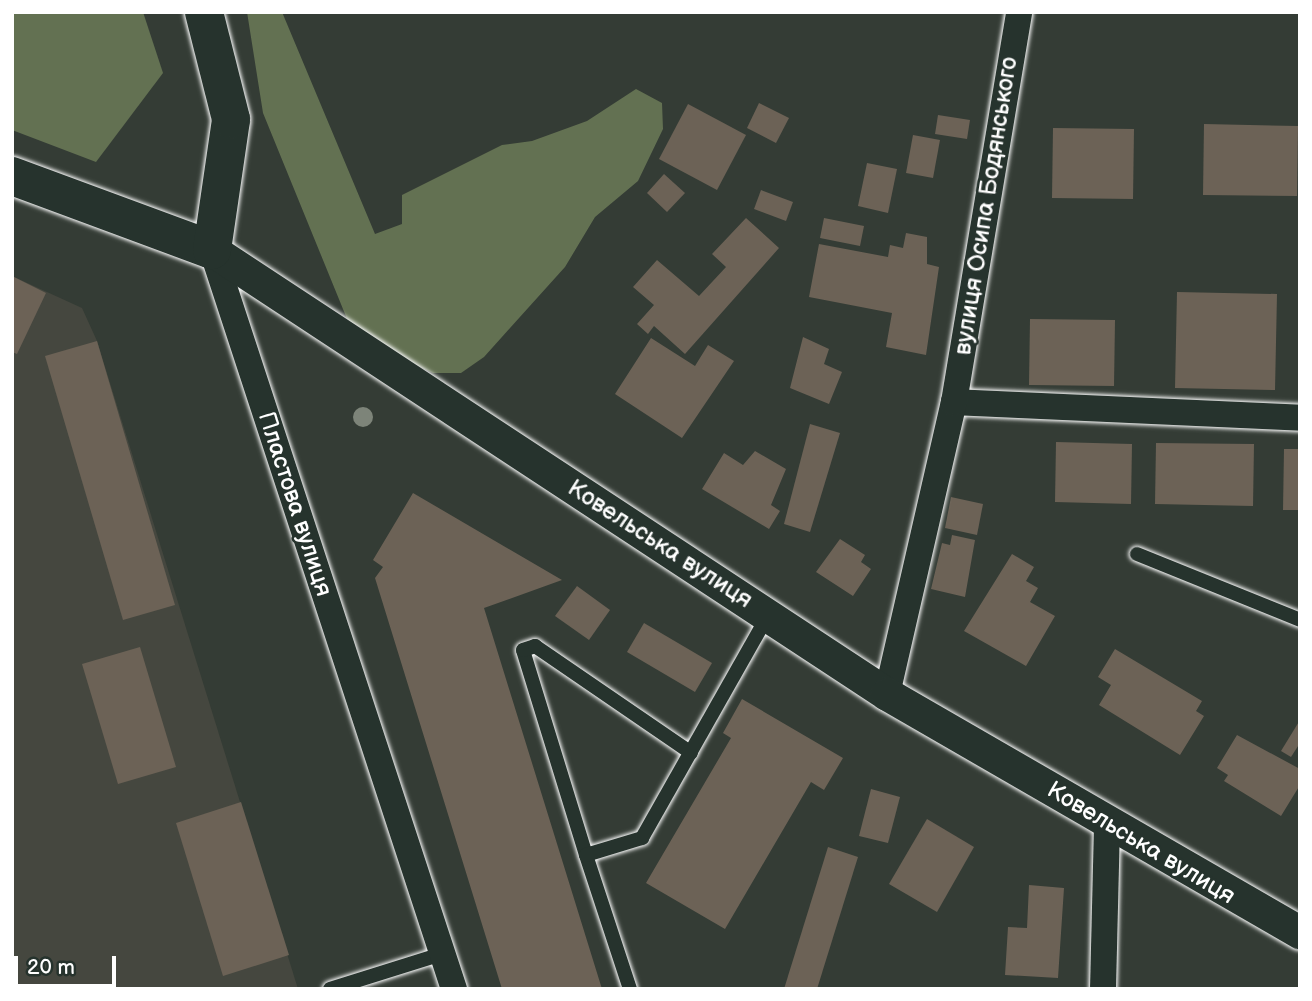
<!DOCTYPE html>
<meta charset="utf-8">
<style>
body{margin:0}
#map{position:relative;width:1312px;height:1001px;overflow:hidden;background:#343c35;font-family:"Balsamiq Sans",sans-serif}
div>[style]{position:absolute}
.built>*{inset:0;background:#45473f}
.green>*{inset:0;background:#637152}
.building>*{inset:0;background:#6c6256}
.roads{filter:drop-shadow(0 0 2px #fff) drop-shadow(0 0 2px #fff)}
.service>*{height:14px;margin:-7px;padding:0 7px;transform-origin:7px;border-radius:7px;background:#26332d}
.minor>*{height:26px;margin:-13px;padding:0 13px;transform-origin:13px;border-radius:13px;background:#26332d}
.tertiary>*{height:33px;margin:-16.5px;padding:0 16.5px;transform-origin:16.5px;border-radius:16.5px;background:#26332d}
.secondary>*{height:38px;margin:-19px;padding:0 19px;transform-origin:19px;border-radius:19px;background:#26332d}
.trees>*{width:20px;height:20px;margin:-10px;border-radius:50%;background:#7d8479}
span{translate:-50% -50%;white-space:nowrap;text-align:center;line-height:1.15;-webkit-text-stroke:5px #26332d;paint-order:stroke}
.street-label{font-size:24px;color:#fff}
.frame{position:absolute;inset:0;border:14px solid #fff;pointer-events:none}
.scale{position:absolute;left:14px;top:956px;width:102px;height:32px;box-sizing:border-box;border:4px solid #fff;border-top:0;padding-left:9px;font-size:21px;line-height:24px;white-space:nowrap;color:#fff;-webkit-text-stroke:5px #26332d;paint-order:stroke}
</style>
<div id="map">
<div class="built">
<div style="clip-path:polygon(12px 276px,82px 308px,97px 341px,298px 989px,12px 989px)"></div>
</div>
<div class="green">
<div style="clip-path:polygon(12px 12px,143px 12px,163px 73px,96px 162px,12px 130px)"></div>
<div style="clip-path:polygon(247px 12px,282px 12px,375px 234px,402px 224px,402px 195px,502px 145px,532px 141px,587px 121px,636px 89px,662px 103px,663px 129px,638px 181px,595px 217px,565px 267px,484px 357px,461px 373px,433px 373px,354px 336px,263px 113px)"></div>
</div>
<div class="building">
<div style="clip-path:polygon(759px 103px,789px 118px,776px 143px,747px 128px)"></div>
<div style="clip-path:polygon(688px 104px,746px 135px,717px 190px,659px 159px)"></div>
<div style="clip-path:polygon(938px 115px,970px 120px,967px 139px,935px 134px)"></div>
<div style="clip-path:polygon(1204px 124px,1298px 126px,1297px 196px,1203px 195px)"></div>
<div style="clip-path:polygon(1053px 128px,1134px 129px,1133px 199px,1052px 198px)"></div>
<div style="clip-path:polygon(913px 135px,940px 140px,933px 178px,906px 173px)"></div>
<div style="clip-path:polygon(867px 163px,897px 169px,888px 213px,858px 206px)"></div>
<div style="clip-path:polygon(664px 174px,685px 193px,667px 212px,647px 193px)"></div>
<div style="clip-path:polygon(761px 190px,793px 202px,786px 221px,754px 209px)"></div>
<div style="clip-path:polygon(746px 218px,779px 248px,685px 354px,654px 326px,648px 334px,637px 324px,654px 305px,633px 287px,657px 260px,699px 296px,726px 267px,712px 254px)"></div>
<div style="clip-path:polygon(824px 218px,864px 226px,860px 246px,820px 238px)"></div>
<div style="clip-path:polygon(906px 233px,927px 237px,927px 264px,939px 267px,926px 355px,886px 347px,892px 313px,809px 297px,819px 244px,888px 257px,890px 245px,903px 248px)"></div>
<div style="clip-path:polygon(12px 276px,46px 293px,17px 354px,12px 352px)"></div>
<div style="clip-path:polygon(1177px 292px,1277px 294px,1275px 390px,1175px 388px)"></div>
<div style="clip-path:polygon(1030px 319px,1115px 320px,1114px 386px,1029px 385px)"></div>
<div style="clip-path:polygon(803px 337px,829px 349px,824px 364px,842px 372px,829px 404px,790px 388px)"></div>
<div style="clip-path:polygon(651px 338px,695px 366px,708px 345px,734px 361px,682px 438px,615px 394px)"></div>
<div style="clip-path:polygon(97px 341px,175px 605px,123px 620px,45px 356px)"></div>
<div style="clip-path:polygon(810px 424px,840px 433px,810px 532px,784px 524px)"></div>
<div style="clip-path:polygon(1056px 442px,1132px 444px,1131px 504px,1055px 502px)"></div>
<div style="clip-path:polygon(1156px 443px,1254px 444px,1253px 506px,1155px 504px)"></div>
<div style="clip-path:polygon(1284px 449px,1300px 449px,1300px 510px,1283px 510px)"></div>
<div style="clip-path:polygon(755px 451px,786px 469px,771px 505px,780px 511px,769px 529px,702px 489px,724px 453px,743px 465px)"></div>
<div style="clip-path:polygon(413px 493px,562px 580px,484px 608px,602px 989px,502px 989px,375px 578px,383px 567px,373px 560px)"></div>
<div style="clip-path:polygon(951px 497px,983px 504px,977px 535px,945px 528px)"></div>
<div style="clip-path:polygon(952px 535px,975px 540px,965px 597px,931px 589px,942px 543px,950px 545px)"></div>
<div style="clip-path:polygon(840px 539px,865px 555px,861px 562px,871px 569px,853px 596px,816px 572px)"></div>
<div style="clip-path:polygon(1012px 554px,1034px 567px,1026px 581px,1038px 588px,1030px 602px,1055px 616px,1026px 666px,964px 631px)"></div>
<div style="clip-path:polygon(577px 586px,610px 610px,589px 640px,555px 616px)"></div>
<div style="clip-path:polygon(644px 623px,712px 663px,695px 692px,627px 652px)"></div>
<div style="clip-path:polygon(140px 647px,176px 767px,118px 784px,82px 664px)"></div>
<div style="clip-path:polygon(1115px 649px,1202px 701px,1196px 711px,1204px 716px,1180px 755px,1099px 705px,1111px 685px,1098px 677px)"></div>
<div style="clip-path:polygon(742px 699px,843px 758px,824px 790px,811px 782px,725px 929px,646px 883px,731px 738px,723px 733px)"></div>
<div style="clip-path:polygon(1300px 720px,1300px 743px,1291px 757px,1281px 751px)"></div>
<div style="clip-path:polygon(1237px 735px,1300px 769px,1300px 785px,1281px 816px,1224px 781px,1228px 775px,1217px 768px)"></div>
<div style="clip-path:polygon(871px 789px,900px 797px,888px 843px,859px 836px)"></div>
<div style="clip-path:polygon(241px 802px,289px 955px,223px 976px,176px 823px)"></div>
<div style="clip-path:polygon(927px 819px,974px 847px,937px 912px,889px 884px)"></div>
<div style="clip-path:polygon(828px 847px,858px 857px,817px 989px,784px 989px)"></div>
<div style="clip-path:polygon(1029px 885px,1064px 888px,1058px 978px,1005px 975px,1008px 927px,1027px 928px)"></div>
</div>
<div class="roads">
<div class="service">
<div style="left:1137px;top:554px;width:176px;rotate:22deg"></div>
<div style="left:586px;top:855px;width:214px;rotate:-107.1deg"></div>
<div style="left:523px;top:650px;width:13px;rotate:-18deg"></div>
<div style="left:535px;top:646px;width:189px;rotate:34.4deg"></div>
<div style="left:330px;top:989px;width:117px;rotate:-17.4deg"></div>
<div style="left:630px;top:989px;width:141px;rotate:-108.2deg"></div>
<div style="left:586px;top:855px;width:59px;rotate:-16.9deg"></div>
<div style="left:642px;top:838px;width:256px;rotate:-60.5deg"></div>
</div>
<div class="minor">
<div style="left:212px;top:250px;width:778px;rotate:71.87deg"></div>
<div style="left:954px;top:402px;width:346px;rotate:2.6deg"></div>
<div style="left:887px;top:694px;width:300px;rotate:-77.1deg"></div>
<div style="left:954px;top:402px;width:395px;rotate:-80.5deg"></div>
<div style="left:1103px;top:989px;width:167px;rotate:-88.6deg"></div>
</div>
<div class="tertiary">
<div style="left:212px;top:250px;width:808px;rotate:33.34deg"></div>
<div style="left:887px;top:694px;width:477px;rotate:30deg"></div>
</div>
<div class="secondary">
<div style="left:12px;top:176px;width:213px;rotate:20.3deg"></div>
<div style="left:212px;top:250px;width:132px;rotate:-81.7deg"></div>
<div style="left:231px;top:119px;width:110px;rotate:-104.2deg"></div>
</div>
</div>
<div class="trees">
<div style="left:363px;top:417px"></div>
</div>
<div class="street-label">
<span style="left:986px;top:206px;rotate:-81deg">вулиця Осипа Бодянського</span>
<span style="left:295px;top:504px;rotate:72deg">Пластова вулиця</span>
<span style="left:660px;top:544px;rotate:33deg">Ковельська вулиця</span>
<span style="left:1141px;top:843px;rotate:31deg">Ковельська вулиця</span>
</div>
<div class="frame"></div>
<div class="scale">20 m</div>
</div>
